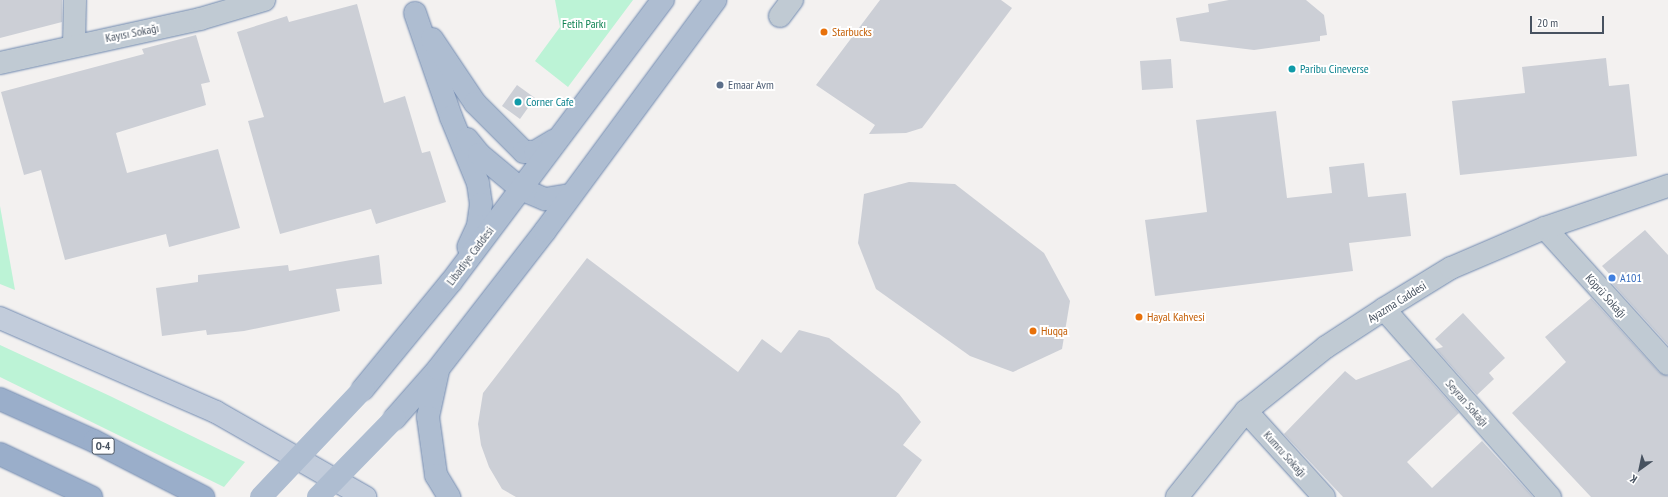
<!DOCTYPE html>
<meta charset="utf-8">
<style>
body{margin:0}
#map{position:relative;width:1668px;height:497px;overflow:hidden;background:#f3f1f0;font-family:"PT Sans Narrow",sans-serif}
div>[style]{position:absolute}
.green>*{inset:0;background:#bcf3d6}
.building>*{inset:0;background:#cccfd6}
.roads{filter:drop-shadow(0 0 1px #7089af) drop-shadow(0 0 1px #7089af)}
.minor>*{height:22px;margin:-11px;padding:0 11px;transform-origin:11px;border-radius:11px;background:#c0cad3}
.tertiary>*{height:22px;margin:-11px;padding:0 11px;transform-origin:11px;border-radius:11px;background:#c0cad3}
.secondary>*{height:22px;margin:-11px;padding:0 11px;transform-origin:11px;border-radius:11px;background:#c2ccdb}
.primary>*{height:22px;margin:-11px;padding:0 11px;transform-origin:11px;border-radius:11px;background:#aebdd1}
.trunk>*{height:22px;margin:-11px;padding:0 11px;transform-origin:11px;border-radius:11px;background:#9aaeca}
.primary-bridge>*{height:22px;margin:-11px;padding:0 11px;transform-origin:11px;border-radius:11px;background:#aebdd1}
.dots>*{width:11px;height:11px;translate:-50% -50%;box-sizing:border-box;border:2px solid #fff;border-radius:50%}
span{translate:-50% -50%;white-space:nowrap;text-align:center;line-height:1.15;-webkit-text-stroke:4px #fff;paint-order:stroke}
.shield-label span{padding:1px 3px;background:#fff;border:1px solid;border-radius:3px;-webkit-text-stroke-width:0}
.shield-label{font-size:11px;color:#475260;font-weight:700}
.park-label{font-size:12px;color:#108353}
.food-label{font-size:12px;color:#c56008}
.left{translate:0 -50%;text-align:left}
.street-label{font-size:12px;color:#475260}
.culture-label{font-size:12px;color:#0d838f}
.service-label{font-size:12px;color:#4e5e75}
.shop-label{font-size:12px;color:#366cbe}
.north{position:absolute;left:1620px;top:449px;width:40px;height:40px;-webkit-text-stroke:3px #fff;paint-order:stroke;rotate:213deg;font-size:11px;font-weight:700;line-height:16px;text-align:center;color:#475260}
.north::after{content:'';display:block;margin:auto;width:14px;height:18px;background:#475260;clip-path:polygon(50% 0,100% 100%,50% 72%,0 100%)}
.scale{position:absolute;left:1530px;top:16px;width:74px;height:18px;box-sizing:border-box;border:2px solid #475260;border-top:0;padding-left:5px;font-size:12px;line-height:14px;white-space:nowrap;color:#475260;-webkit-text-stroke:3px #fff;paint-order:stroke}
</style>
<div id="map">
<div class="green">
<div style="clip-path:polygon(555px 0,633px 0,568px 87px,535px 61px,560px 27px)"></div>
<div style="clip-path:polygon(0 206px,15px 290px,0 284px)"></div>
<div style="clip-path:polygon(0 345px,110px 396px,245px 462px,224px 487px,0 377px)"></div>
</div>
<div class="building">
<div style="clip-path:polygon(0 0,62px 0,62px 22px,0 38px)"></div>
<div style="clip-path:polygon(880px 0,1001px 0,1012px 8px,922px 128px,906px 133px,869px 134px,875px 125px,816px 85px)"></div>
<div style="clip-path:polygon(1229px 0,1306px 0,1324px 15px,1327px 35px,1320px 36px,1320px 41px,1254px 50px,1180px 41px,1176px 18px,1209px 12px,1208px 4px)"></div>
<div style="clip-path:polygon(357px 4px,384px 103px,405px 96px,422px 153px,430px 151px,446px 202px,376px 224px,371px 209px,280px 234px,248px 121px,264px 117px,237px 32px,287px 16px,289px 22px)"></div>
<div style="clip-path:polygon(196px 35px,210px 82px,201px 84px,206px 105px,116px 133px,127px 173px,218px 149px,240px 228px,169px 247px,166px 234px,65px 260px,41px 170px,24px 175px,1px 92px,144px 54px,142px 49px)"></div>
<div style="clip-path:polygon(1606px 58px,1609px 86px,1629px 84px,1637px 156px,1460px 175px,1452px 101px,1525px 93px,1522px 67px)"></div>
<div style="clip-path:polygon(1171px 59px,1173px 88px,1142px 90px,1140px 61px)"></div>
<div style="clip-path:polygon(517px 85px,535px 98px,520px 119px,502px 106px)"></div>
<div style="clip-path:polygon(1276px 111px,1287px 198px,1332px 193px,1329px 167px,1364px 163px,1368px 197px,1406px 193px,1411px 236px,1349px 243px,1353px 271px,1155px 296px,1145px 220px,1207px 212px,1196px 120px)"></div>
<div style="clip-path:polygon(909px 182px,955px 184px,1044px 253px,1070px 301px,1062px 349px,1013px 372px,970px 356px,876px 289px,858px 243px,864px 194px)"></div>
<div style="clip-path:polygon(1645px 230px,1668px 255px,1668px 345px,1611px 282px,1614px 279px,1602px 266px)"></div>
<div style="clip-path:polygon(379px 255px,382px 284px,336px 289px,340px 311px,244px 331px,207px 335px,206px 330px,162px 336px,156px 288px,198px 282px,198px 275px,288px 265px,289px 271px)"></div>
<div style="clip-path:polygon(587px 258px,738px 372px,762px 339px,781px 353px,799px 330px,829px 338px,899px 394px,921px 422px,903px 445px,922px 460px,896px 497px,516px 497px,502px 489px,489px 467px,481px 445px,478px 424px,483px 393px)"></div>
<div style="clip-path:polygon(1591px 298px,1659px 372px,1668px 376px,1668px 497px,1591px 497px,1512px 413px,1566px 362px,1545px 337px)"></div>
<div style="clip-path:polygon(1463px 313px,1505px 358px,1489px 373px,1494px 379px,1477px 395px,1436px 349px,1443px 347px,1435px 339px)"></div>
<div style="clip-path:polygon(1411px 359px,1459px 413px,1407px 462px,1432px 488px,1482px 441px,1533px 497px,1343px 497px,1284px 434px,1345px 371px,1356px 380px)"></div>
</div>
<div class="roads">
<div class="minor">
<div style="left:780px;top:16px;width:20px;rotate:-53deg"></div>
<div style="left:74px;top:45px;width:45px;rotate:-88.7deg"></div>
<div style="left:0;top:63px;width:205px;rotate:-12.4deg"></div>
<div style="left:200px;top:19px;width:67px;rotate:-16.5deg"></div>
<div style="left:1545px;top:228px;width:183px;rotate:47.9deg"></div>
<div style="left:1384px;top:309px;width:251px;rotate:48.6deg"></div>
<div style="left:1246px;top:411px;width:116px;rotate:47.8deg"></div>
</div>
<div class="tertiary">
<div style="left:1177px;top:497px;width:110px;rotate:-51.3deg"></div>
<div style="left:1246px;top:411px;width:102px;rotate:-38.7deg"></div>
<div style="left:1326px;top:347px;width:69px;rotate:-33.2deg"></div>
<div style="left:1384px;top:309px;width:79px;rotate:-31.5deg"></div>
<div style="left:1451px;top:268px;width:102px;rotate:-23.1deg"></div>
<div style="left:1545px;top:228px;width:130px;rotate:-18.9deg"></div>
</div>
<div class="secondary">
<div style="left:0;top:318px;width:236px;rotate:23.5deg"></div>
<div style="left:216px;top:412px;width:172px;rotate:29.7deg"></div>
</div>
<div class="primary">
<div style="left:415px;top:13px;width:110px;rotate:70.9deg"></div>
<div style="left:451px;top:117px;width:71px;rotate:67.8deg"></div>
<div style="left:478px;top:183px;width:21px;rotate:82deg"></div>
<div style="left:481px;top:204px;width:22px;rotate:98deg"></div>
<div style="left:478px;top:226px;width:23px;rotate:115deg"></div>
<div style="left:432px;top:39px;width:77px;rotate:56.1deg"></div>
<div style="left:475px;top:103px;width:69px;rotate:45deg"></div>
<div style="left:524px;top:152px;width:11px"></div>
<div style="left:535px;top:152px;width:23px;rotate:-31deg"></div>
<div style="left:467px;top:139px;width:19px;rotate:51deg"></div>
<div style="left:479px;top:154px;width:55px;rotate:39.8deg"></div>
<div style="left:521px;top:189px;width:26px;rotate:23deg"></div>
<div style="left:545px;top:199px;width:26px;rotate:-9deg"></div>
<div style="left:438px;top:371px;width:47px;rotate:102.3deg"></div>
<div style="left:428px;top:417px;width:59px;rotate:82.1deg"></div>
<div style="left:436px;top:475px;width:26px;rotate:59deg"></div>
<div style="left:363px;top:389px;width:139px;rotate:-50.6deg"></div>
<div style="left:451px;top:282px;width:353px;rotate:-53.1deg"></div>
<div style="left:395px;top:418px;width:65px;rotate:-48.7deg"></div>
<div style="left:438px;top:369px;width:175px;rotate:-52.2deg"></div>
<div style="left:545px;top:231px;width:287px;rotate:-53.6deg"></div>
</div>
<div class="trunk">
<div style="left:0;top:399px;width:103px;rotate:24.1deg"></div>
<div style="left:94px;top:441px;width:123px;rotate:27.2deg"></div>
<div style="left:0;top:454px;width:101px;rotate:25.3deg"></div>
</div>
</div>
<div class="primary-bridge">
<div style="left:261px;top:497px;width:149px;rotate:-46.6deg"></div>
<div style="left:318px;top:497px;width:110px;rotate:-45.7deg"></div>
</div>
<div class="dots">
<div style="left:824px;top:32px;background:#e8710a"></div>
<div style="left:1292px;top:69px;background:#0f9aa8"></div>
<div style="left:720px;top:85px;background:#5c6f8a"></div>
<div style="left:518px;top:102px;background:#0f9aa8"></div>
<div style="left:1612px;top:278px;background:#3f7fe0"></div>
<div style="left:1139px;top:317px;background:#e8710a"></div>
<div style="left:1033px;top:331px;background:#e8710a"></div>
</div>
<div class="shield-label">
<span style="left:103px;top:446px">O-4</span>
</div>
<div class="park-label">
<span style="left:584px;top:24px">Fetih Parkı</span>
</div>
<div class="food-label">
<span class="left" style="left:832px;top:32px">Starbucks</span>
<span class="left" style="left:1147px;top:317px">Hayal Kahvesi</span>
<span class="left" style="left:1041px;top:331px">Huqqa</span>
</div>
<div class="street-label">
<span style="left:132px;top:33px;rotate:-11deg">Kayısı Sokağı</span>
<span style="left:470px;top:256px;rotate:-53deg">Libadiye Caddesi</span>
<span style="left:1606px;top:296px;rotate:48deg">Köprü Sokağı</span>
<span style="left:1397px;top:302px;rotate:-32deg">Ayazma Caddesi</span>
<span style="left:1467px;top:403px;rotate:49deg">Seyran Sokağı</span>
<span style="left:1285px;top:454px;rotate:48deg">Kumru Sokağı</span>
</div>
<div class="culture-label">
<span class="left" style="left:1300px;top:69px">Paribu Cineverse</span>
<span class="left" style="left:526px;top:102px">Corner Cafe</span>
</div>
<div class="service-label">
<span class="left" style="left:728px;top:85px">Emaar Avm</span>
</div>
<div class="shop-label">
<span class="left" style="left:1620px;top:278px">A101</span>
</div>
<div class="north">K</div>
<div class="scale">20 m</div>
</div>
